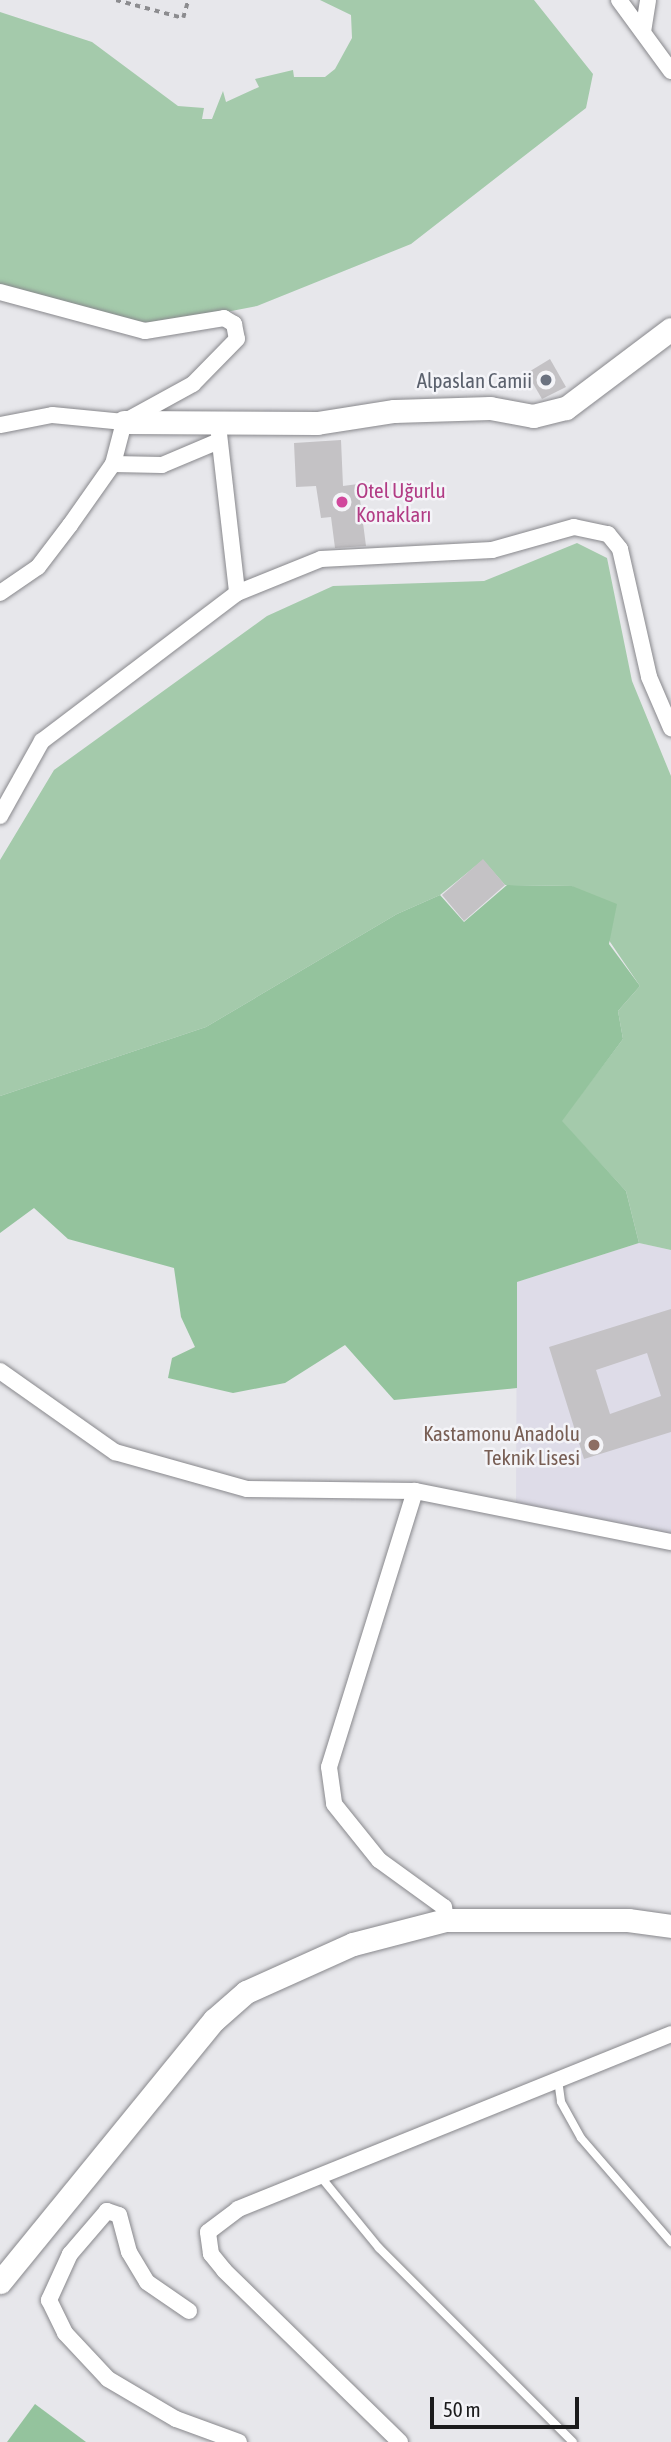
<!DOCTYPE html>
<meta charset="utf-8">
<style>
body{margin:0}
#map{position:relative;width:671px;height:2442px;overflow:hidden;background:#e7e7eb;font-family:"Asap Condensed",sans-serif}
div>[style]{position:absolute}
.built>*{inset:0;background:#dedce8}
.green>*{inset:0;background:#a4caab}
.forest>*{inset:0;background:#94c39d}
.building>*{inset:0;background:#c4c2c5}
.path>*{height:3.5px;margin-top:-1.75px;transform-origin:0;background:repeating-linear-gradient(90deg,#8c8c8f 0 5px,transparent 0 10px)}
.roads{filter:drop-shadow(0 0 2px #88888c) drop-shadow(0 0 2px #88888c)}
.service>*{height:8px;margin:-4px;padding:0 4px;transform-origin:4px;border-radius:4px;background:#fff}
.minor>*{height:16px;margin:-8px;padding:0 8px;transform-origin:8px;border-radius:8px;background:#fff}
.secondary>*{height:23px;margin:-11.5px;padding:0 11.5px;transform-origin:11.5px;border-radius:11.5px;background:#fff}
.dots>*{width:19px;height:19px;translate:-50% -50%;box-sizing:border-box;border:4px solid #f4f4f8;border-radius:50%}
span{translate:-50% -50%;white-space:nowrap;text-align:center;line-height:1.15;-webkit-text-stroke:5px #f4f4f8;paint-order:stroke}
.worship-label{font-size:21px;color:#5b616d}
.right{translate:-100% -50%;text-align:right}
.hotel-label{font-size:21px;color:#b23c85}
.left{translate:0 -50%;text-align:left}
.education-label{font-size:21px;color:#785e54}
.scale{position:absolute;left:430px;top:2397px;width:149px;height:32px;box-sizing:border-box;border:4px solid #1b1b1c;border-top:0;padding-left:9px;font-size:21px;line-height:24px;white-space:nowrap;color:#1b1b1c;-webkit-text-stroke:5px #f4f4f8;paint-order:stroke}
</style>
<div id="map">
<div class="built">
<div style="clip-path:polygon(639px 1243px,671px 1250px,671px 1537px,516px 1503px,517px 1282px)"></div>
</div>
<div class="green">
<div style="clip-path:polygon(320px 0,534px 0,593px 74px,586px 108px,411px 244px,257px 306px,164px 324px,76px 315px,0 285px,0 12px,92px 42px,178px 106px,204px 108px,202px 119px,212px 119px,223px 91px,226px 102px,259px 87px,255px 79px,293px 70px,294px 77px,325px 77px,335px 69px,352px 38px,351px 15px)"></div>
<div style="clip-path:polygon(577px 543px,607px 558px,632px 681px,671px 776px,671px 1250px,639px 1243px,626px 1191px,561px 1121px,623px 1039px,618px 1011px,640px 986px,572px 886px,505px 885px,483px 860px,440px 895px,397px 914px,206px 1027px,0 1096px,0 860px,54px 770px,267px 616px,333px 586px,484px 581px)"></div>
</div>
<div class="forest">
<div style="clip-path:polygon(507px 885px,572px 886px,617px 904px,609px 944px,640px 986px,618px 1011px,623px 1039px,562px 1121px,626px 1191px,639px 1243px,517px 1282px,517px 1388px,394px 1400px,345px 1345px,285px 1383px,233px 1393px,168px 1378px,172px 1358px,195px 1347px,181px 1317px,174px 1268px,68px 1239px,34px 1208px,0 1233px,0 1096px,206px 1027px,397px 914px,440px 895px,464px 922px)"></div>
<div style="clip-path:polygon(35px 2404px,86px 2442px,7px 2442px)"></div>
</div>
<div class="building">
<div style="clip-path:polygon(550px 359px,566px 387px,542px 399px,527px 373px)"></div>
<div style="clip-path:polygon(341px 440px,343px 486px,358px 484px,366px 546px,335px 548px,331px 517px,321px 518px,316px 486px,296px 487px,294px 443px)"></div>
<div style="clip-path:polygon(483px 859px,505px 885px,464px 921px,442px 895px)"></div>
<div style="clip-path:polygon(evenodd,671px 1309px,671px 1432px,584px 1459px,549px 1347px,671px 1309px,647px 1353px,661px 1396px,610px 1414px,596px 1370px,647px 1353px)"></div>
</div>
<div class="path">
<div style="left:116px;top:0;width:69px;rotate:15deg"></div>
<div style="left:183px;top:18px;width:19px;rotate:-74deg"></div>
</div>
<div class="roads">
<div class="service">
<div style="left:558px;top:2080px;width:22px;rotate:82deg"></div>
<div style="left:561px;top:2102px;width:41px;rotate:60.9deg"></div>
<div style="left:581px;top:2138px;width:138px;rotate:49.1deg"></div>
<div style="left:320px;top:2176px;width:93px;rotate:50.7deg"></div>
<div style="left:379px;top:2248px;width:274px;rotate:45deg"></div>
</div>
<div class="minor">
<div style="left:619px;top:0;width:88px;rotate:53.8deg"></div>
<div style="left:643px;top:32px;width:32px;rotate:-81deg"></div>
<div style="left:0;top:292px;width:150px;rotate:15.1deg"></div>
<div style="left:145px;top:331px;width:80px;rotate:-9.3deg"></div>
<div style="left:224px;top:318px;width:12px;rotate:31deg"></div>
<div style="left:234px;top:324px;width:15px;rotate:79deg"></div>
<div style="left:237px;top:339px;width:63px;rotate:134.4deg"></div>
<div style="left:193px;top:384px;width:79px;rotate:151.2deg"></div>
<div style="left:124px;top:422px;width:72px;rotate:-174.4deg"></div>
<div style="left:52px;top:415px;width:53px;rotate:169.1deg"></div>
<div style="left:218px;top:425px;width:169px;rotate:83.5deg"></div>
<div style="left:113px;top:464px;width:49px;rotate:1.2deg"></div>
<div style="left:162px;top:465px;width:62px;rotate:-22.8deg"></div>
<div style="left:0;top:593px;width:46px;rotate:-34.4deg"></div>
<div style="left:38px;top:567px;width:53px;rotate:-52.7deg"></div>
<div style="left:70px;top:525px;width:75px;rotate:-54.8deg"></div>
<div style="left:113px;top:464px;width:43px;rotate:-75.3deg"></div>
<div style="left:0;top:816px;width:86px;rotate:-60.8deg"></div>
<div style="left:42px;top:741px;width:245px;rotate:-37.2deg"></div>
<div style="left:237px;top:593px;width:91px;rotate:-22deg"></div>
<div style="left:321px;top:559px;width:171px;rotate:-3deg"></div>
<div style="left:492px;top:550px;width:85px;rotate:-15.7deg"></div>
<div style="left:574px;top:527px;width:35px;rotate:12deg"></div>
<div style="left:608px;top:534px;width:19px;rotate:51deg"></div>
<div style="left:620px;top:549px;width:131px;rotate:77.2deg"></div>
<div style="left:649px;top:677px;width:56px;rotate:66.7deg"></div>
<div style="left:0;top:1371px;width:141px;rotate:35.2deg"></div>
<div style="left:115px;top:1452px;width:137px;rotate:15.7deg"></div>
<div style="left:247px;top:1489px;width:168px;rotate:0.7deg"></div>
<div style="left:415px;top:1491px;width:261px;rotate:11.3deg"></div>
<div style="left:415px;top:1491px;width:289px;rotate:107.3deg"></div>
<div style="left:329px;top:1767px;width:37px;rotate:82deg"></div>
<div style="left:334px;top:1804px;width:72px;rotate:51.2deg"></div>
<div style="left:379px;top:1860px;width:80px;rotate:35.9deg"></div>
<div style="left:444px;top:1907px;width:13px;rotate:81deg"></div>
<div style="left:189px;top:2311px;width:51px;rotate:-145.4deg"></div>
<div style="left:147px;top:2282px;width:35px;rotate:-121deg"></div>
<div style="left:129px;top:2252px;width:38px;rotate:-105deg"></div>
<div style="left:119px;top:2215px;width:13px;rotate:-162deg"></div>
<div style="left:107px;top:2211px;width:57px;rotate:130.7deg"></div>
<div style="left:70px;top:2254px;width:51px;rotate:114.5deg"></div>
<div style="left:49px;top:2300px;width:37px;rotate:64deg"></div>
<div style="left:65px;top:2333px;width:63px;rotate:46.9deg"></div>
<div style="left:108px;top:2379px;width:79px;rotate:30.5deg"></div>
<div style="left:176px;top:2419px;width:67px;rotate:20.1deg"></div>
<div style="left:400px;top:2442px;width:246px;rotate:-135.7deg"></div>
<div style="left:224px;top:2270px;width:21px;rotate:-129deg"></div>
<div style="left:211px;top:2254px;width:22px;rotate:-98deg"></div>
<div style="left:208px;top:2232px;width:38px;rotate:-37deg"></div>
<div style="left:238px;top:2209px;width:467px;rotate:-22deg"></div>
</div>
<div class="secondary">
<div style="left:124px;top:422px;width:193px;rotate:0.3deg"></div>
<div style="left:317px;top:423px;width:78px;rotate:-8.9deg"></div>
<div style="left:394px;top:411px;width:96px;rotate:-1.8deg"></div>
<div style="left:490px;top:408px;width:44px;rotate:10.5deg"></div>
<div style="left:533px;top:416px;width:34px;rotate:-14deg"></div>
<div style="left:566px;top:408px;width:131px;rotate:-37deg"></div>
<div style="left:0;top:2282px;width:338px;rotate:-50.8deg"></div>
<div style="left:214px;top:2020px;width:43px;rotate:-41.2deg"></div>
<div style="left:246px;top:1992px;width:117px;rotate:-24.2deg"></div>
<div style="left:353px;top:1944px;width:96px;rotate:-14.5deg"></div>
<div style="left:446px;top:1920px;width:182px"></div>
<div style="left:628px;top:1920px;width:43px;rotate:7.9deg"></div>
</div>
</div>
<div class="dots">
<div style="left:546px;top:380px;background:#6b7280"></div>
<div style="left:342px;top:502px;background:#d1479c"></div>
<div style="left:594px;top:1445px;background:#8d6e63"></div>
</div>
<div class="worship-label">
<span class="right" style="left:532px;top:380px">Alpaslan Camii</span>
</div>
<div class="hotel-label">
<span class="left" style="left:356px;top:502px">Otel Uğurlu<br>Konakları</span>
</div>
<div class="education-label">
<span class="right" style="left:580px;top:1445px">Kastamonu Anadolu<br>Teknik Lisesi</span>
</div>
<div class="scale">50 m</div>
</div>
